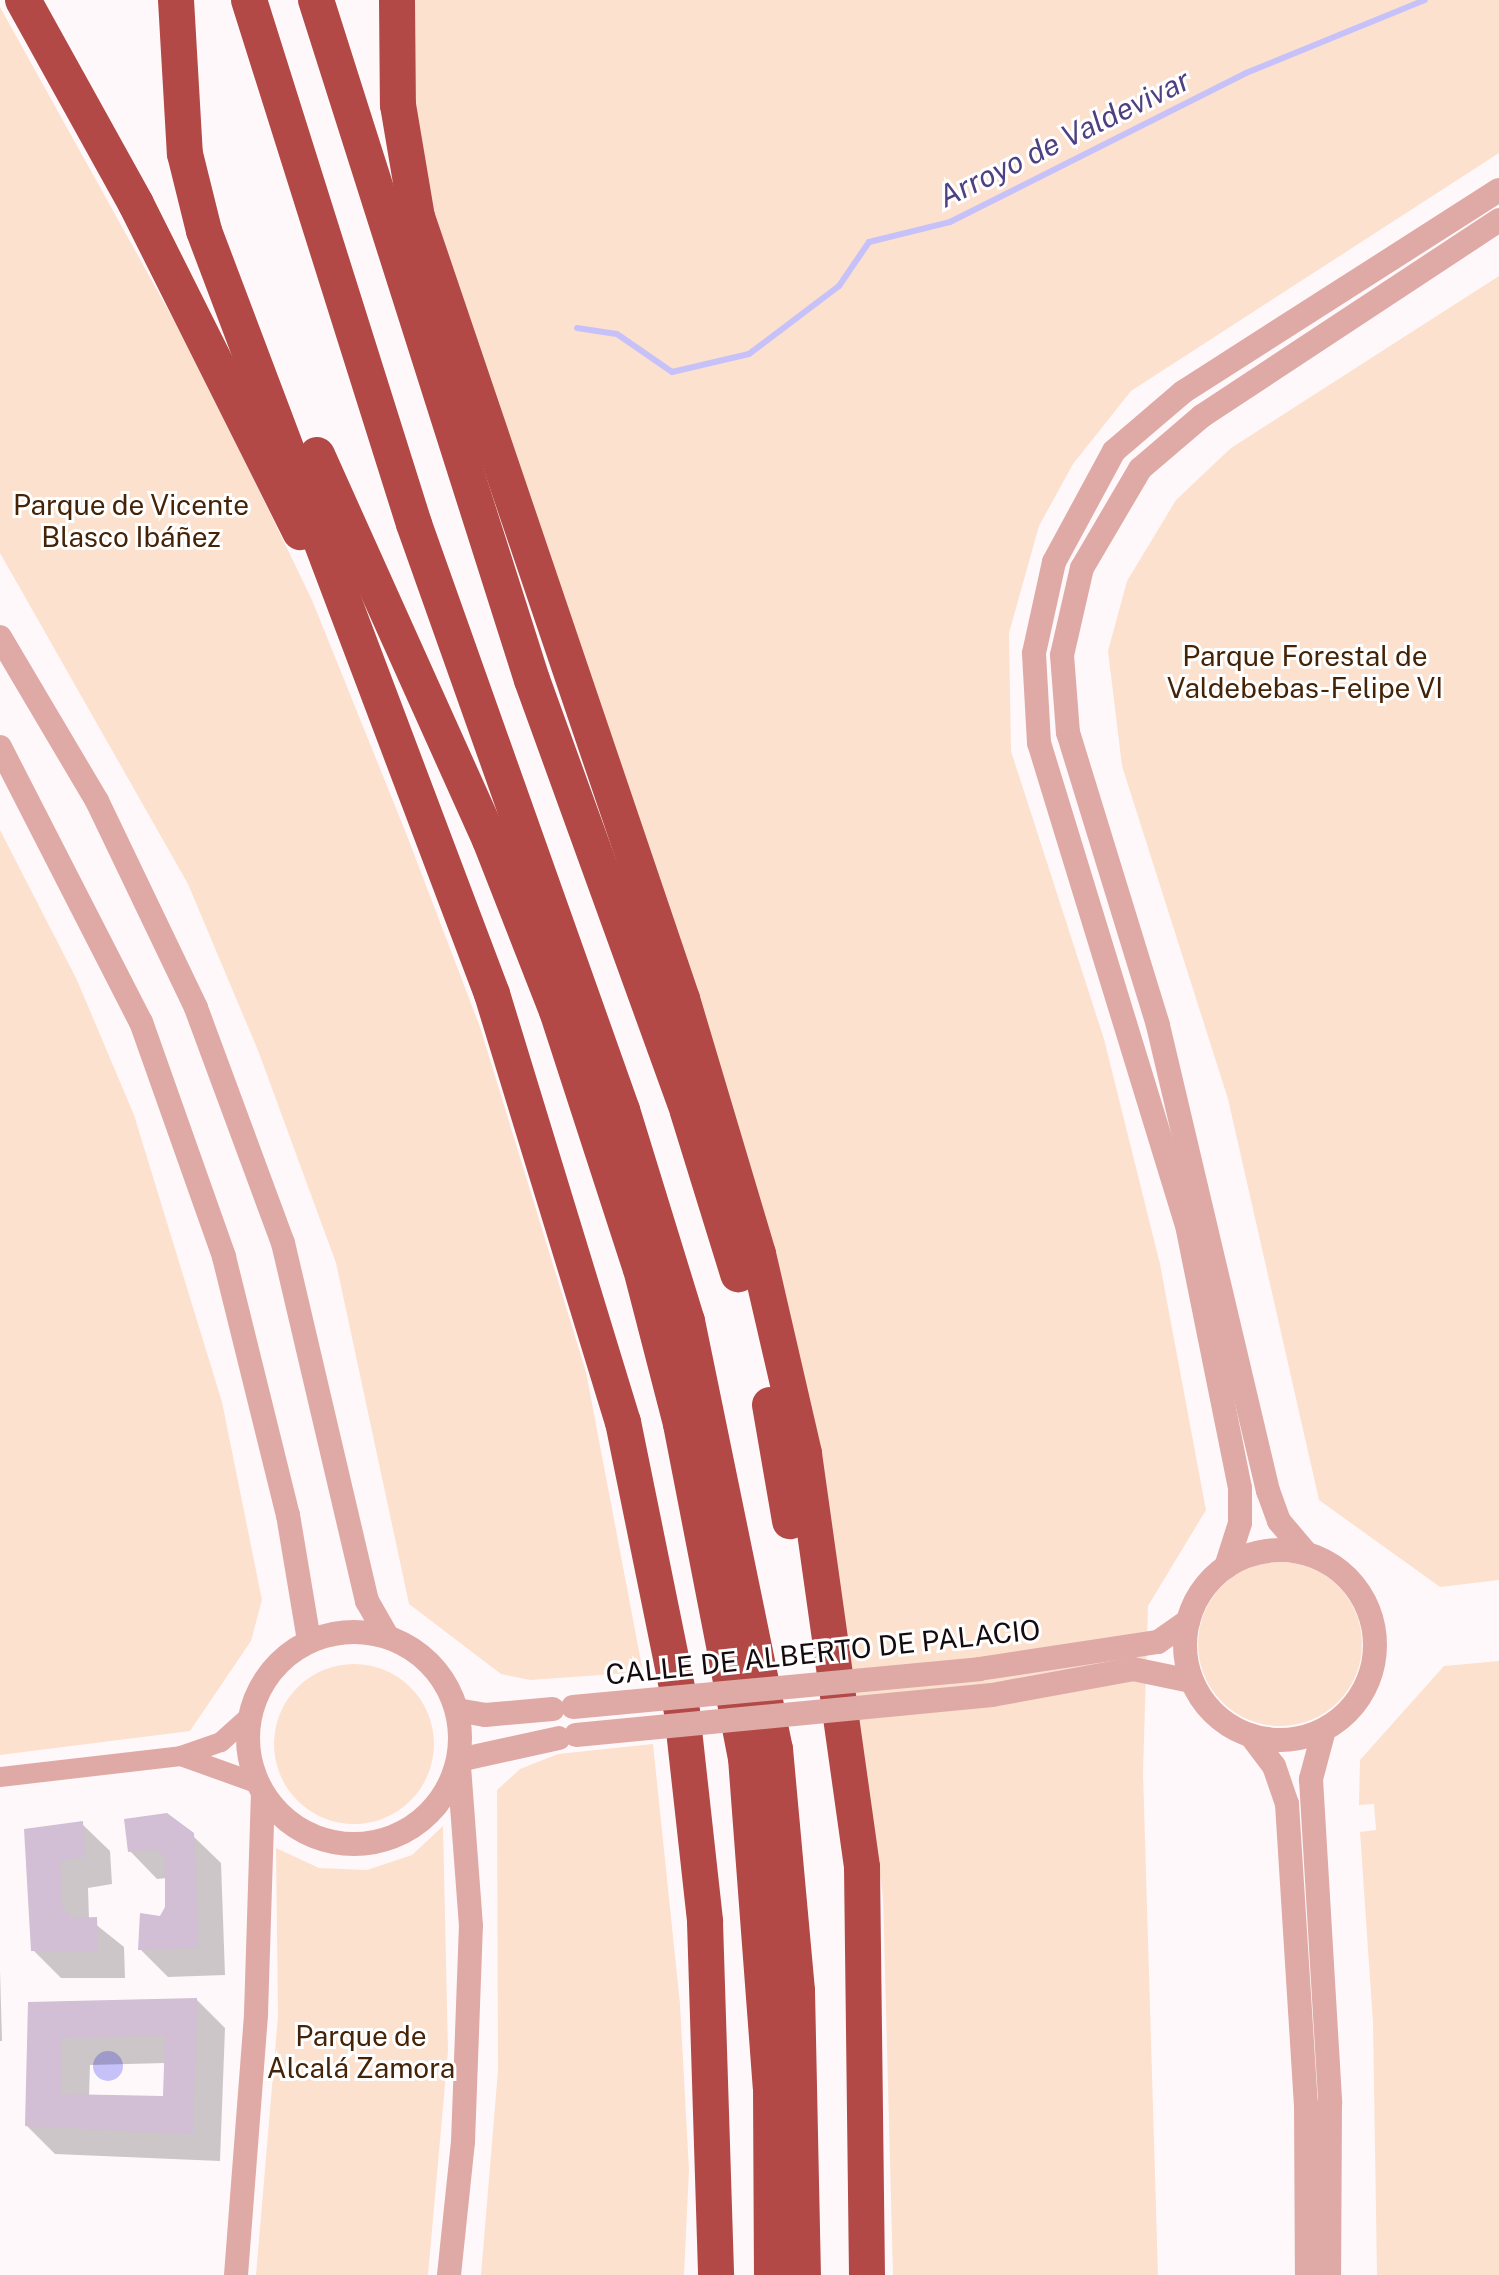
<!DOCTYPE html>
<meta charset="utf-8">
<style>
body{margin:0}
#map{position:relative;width:1499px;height:2275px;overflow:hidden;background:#fff8fa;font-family:"Public Sans",sans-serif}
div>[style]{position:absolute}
.green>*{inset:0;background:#fce1cf}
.round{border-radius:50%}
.water>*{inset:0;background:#c7c1f9}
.shadow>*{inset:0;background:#0003}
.stream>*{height:6px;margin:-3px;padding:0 3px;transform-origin:3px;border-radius:3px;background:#c7c1f9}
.building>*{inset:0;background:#d2bed5}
.minor>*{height:20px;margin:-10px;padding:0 10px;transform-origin:10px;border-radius:10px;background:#dfaaa6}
.tertiary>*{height:24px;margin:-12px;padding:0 12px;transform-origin:12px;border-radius:12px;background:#dfaaa6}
.tertiary>.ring{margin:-12px;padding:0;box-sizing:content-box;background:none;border:24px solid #dfaaa6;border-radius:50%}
.motorway>*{height:36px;margin:-18px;padding:0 18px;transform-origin:18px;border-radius:18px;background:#b24947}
.tertiary-bridge>*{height:24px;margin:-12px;padding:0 12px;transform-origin:12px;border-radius:12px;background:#dfaaa6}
span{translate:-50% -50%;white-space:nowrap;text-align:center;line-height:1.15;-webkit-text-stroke:6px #fff;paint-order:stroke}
.park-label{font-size:28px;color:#452307}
.street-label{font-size:28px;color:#150b0f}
.water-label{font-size:30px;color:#4d4083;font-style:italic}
</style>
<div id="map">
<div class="green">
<div style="clip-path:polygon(409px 0,1499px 0,1499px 153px,1131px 391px,1073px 464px,1039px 526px,1009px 633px,1011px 751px,1104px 1039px,1160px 1264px,1206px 1510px,1148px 1606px,1143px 1772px,1158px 2275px,893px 2275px,883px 1897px,832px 1540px,447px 279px,413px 102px)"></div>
<div style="clip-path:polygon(0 7px,197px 362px,312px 600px,406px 833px,480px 1027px,586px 1372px,643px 1672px,530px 1680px,501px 1674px,409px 1604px,336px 1263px,259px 1053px,188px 884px,0 553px)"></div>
<div style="clip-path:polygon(1499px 276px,1499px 1580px,1440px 1587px,1319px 1500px,1228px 1099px,1122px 766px,1108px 651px,1127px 581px,1176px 500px,1231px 448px)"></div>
<div style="clip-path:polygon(0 830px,77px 980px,134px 1115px,222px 1402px,262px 1600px,251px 1641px,190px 1731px,0 1755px)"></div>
<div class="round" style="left:1198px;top:1562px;width:164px;height:164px"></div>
<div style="clip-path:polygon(1499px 1661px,1499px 2275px,1377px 2275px,1373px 2023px,1360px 1832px,1376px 1830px,1374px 1804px,1359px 1805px,1360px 1760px,1444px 1666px)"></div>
<div class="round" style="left:274px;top:1664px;width:160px;height:160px"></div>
<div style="clip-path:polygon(653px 1744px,680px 2004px,689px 2170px,684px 2275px,481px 2275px,498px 2070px,497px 1790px,520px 1769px,558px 1754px)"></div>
<div style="clip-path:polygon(443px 1826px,448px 2051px,428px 2275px,256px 2275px,278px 2016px,276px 1848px,319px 1868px,367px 1870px,412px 1855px)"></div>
</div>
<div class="water">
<div class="round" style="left:93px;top:2051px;width:30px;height:30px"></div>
</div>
<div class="shadow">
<div style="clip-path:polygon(82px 1824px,110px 1851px,112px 1884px,88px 1888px,89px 1919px,124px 1947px,125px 1978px,61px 1978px,33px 1950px,26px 1831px)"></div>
<div style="clip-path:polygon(192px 1835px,221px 1863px,225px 1975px,168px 1977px,140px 1949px,167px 1907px,167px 1878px,157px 1879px,130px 1851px)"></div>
<div style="clip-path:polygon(0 1970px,2px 2041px,0 2041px)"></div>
<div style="clip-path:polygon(evenodd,197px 2000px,225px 2028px,220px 2161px,55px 2154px,27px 2126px,30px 2004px,197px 2000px,166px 2063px,164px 2098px,89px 2097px,90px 2065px,166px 2063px)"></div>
</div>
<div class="stream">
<div style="left:577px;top:328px;width:40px;rotate:8.5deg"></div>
<div style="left:617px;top:334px;width:67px;rotate:34.6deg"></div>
<div style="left:672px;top:372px;width:79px;rotate:-13.2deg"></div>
<div style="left:749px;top:354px;width:113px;rotate:-37.1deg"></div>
<div style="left:839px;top:286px;width:53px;rotate:-55.7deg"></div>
<div style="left:869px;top:242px;width:83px;rotate:-13.9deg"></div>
<div style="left:950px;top:222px;width:331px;rotate:-26.7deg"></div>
<div style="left:1246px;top:73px;width:193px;rotate:-22.2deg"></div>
</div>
<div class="building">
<div style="clip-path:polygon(167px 1813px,194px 1833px,198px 1948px,138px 1950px,140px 1913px,160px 1916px,165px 1907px,165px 1856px,155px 1849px,128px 1852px,124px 1819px)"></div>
<div style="clip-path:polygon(83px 1821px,85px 1857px,60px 1860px,62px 1907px,71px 1918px,97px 1917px,98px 1951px,31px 1951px,24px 1829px)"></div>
<div style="clip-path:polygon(evenodd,197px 1998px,193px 2134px,25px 2126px,28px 2002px,197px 1998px,165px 2035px,163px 2096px,61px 2094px,62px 2038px,165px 2035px)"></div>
</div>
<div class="minor">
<div style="left:181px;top:1756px;width:80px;rotate:19.8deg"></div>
<div style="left:0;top:1777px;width:182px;rotate:-6.6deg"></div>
<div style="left:181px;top:1756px;width:42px;rotate:-19.3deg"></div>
<div style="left:221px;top:1742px;width:36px;rotate:-42deg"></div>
</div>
<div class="tertiary">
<div style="left:0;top:637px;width:191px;rotate:59.4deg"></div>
<div style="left:97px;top:801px;width:229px;rotate:64.4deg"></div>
<div style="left:196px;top:1008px;width:251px;rotate:69.7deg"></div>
<div style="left:283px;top:1243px;width:368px;rotate:76.8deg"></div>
<div style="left:367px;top:1601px;width:40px;rotate:60.3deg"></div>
<div style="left:0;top:747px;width:309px;rotate:62.9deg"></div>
<div style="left:141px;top:1022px;width:249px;rotate:70.5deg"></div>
<div style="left:224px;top:1257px;width:266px;rotate:76.1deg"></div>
<div style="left:288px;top:1515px;width:128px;rotate:80.5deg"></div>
<div class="ring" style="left:1185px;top:1550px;width:166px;height:166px"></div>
<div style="left:1306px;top:1553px;width:42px;rotate:-130.2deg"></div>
<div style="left:1279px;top:1521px;width:32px;rotate:-110deg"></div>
<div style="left:1268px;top:1491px;width:479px;rotate:-103.3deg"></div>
<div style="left:1158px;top:1025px;width:306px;rotate:-107.1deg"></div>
<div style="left:1068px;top:733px;width:78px;rotate:-94.4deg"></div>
<div style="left:1062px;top:655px;width:89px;rotate:-77.1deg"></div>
<div style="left:1082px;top:568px;width:115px;rotate:-59.6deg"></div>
<div style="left:1140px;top:469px;width:82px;rotate:-40.5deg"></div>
<div style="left:1202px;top:416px;width:356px;rotate:-33.4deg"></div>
<div style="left:1226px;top:1567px;width:46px;rotate:-72.3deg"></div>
<div style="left:1240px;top:1523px;width:35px;rotate:-90deg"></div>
<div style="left:1240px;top:1488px;width:264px;rotate:-101.4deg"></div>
<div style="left:1188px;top:1229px;width:508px;rotate:-107.04deg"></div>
<div style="left:1039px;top:743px;width:90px;rotate:-93.2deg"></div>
<div style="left:1034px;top:653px;width:93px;rotate:-77.6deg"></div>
<div style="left:1054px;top:562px;width:126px;rotate:-61.6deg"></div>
<div style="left:1114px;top:451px;width:91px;rotate:-40.5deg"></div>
<div style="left:1183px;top:392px;width:375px;rotate:-32.6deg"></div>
<div class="ring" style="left:248px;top:1632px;width:188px;height:188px"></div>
<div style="left:979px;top:1669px;width:181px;rotate:-8.6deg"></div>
<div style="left:1158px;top:1642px;width:37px;rotate:-35deg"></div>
<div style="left:992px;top:1695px;width:143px;rotate:-10.4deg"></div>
<div style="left:1133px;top:1669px;width:59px;rotate:11.7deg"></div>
<div style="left:457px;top:1710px;width:28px;rotate:10deg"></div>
<div style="left:485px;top:1715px;width:68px;rotate:-5deg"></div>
<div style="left:1324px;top:1730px;width:51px;rotate:104.9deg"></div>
<div style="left:1311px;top:1779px;width:325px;rotate:86.6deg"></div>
<div style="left:1330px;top:2103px;width:172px;rotate:90.3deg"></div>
<div style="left:1252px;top:1737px;width:36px;rotate:53deg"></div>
<div style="left:1274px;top:1766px;width:40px;rotate:71.1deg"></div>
<div style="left:1287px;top:1804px;width:300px;rotate:86.4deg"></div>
<div style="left:1306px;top:2103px;width:172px;rotate:89.7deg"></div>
<div style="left:459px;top:1760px;width:102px;rotate:-12.4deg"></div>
<div style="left:236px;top:2275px;width:262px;rotate:-85.6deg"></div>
<div style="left:256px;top:2014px;width:219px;rotate:-88.2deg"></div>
<div style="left:449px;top:2275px;width:134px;rotate:-84deg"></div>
<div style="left:463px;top:2142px;width:216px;rotate:-87.9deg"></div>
<div style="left:471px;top:1926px;width:159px;rotate:-94.3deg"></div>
</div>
<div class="motorway">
<div style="left:23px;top:0;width:233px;rotate:61deg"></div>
<div style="left:136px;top:204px;width:367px;rotate:63.4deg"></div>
<div style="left:176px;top:0;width:154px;rotate:86.7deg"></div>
<div style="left:185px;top:154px;width:79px;rotate:76.1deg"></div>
<div style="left:204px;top:231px;width:816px;rotate:69.32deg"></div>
<div style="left:492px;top:994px;width:448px;rotate:73deg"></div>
<div style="left:623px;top:1422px;width:296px;rotate:78.5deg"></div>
<div style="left:682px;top:1712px;width:211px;rotate:83.7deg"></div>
<div style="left:705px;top:1922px;width:353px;rotate:88.2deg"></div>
<div style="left:249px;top:0;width:549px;rotate:72.52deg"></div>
<div style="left:414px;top:524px;width:622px;rotate:70.46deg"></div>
<div style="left:622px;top:1110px;width:221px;rotate:72.9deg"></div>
<div style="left:687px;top:1321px;width:437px;rotate:78.4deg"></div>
<div style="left:775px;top:1749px;width:243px;rotate:84.8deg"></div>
<div style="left:797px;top:1991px;width:284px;rotate:88.8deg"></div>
<div style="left:316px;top:0;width:713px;rotate:72.38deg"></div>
<div style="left:532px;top:680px;width:459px;rotate:70.1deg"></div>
<div style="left:688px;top:1112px;width:170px;rotate:72.8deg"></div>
<div style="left:397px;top:0;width:105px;rotate:89.5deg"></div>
<div style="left:398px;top:105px;width:114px;rotate:80.4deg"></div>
<div style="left:417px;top:217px;width:826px;rotate:71.28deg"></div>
<div style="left:682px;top:999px;width:266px;rotate:73.4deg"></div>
<div style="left:758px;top:1254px;width:205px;rotate:77deg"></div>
<div style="left:804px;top:1454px;width:417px;rotate:82deg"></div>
<div style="left:862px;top:1867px;width:408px;rotate:89.3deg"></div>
<div style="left:317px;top:455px;width:422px;rotate:65.8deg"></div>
<div style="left:490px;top:840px;width:184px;rotate:68.6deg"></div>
<div style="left:557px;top:1011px;width:271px;rotate:72deg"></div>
<div style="left:641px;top:1269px;width:160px;rotate:75.5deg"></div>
<div style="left:681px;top:1424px;width:340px;rotate:79deg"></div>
<div style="left:746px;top:1758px;width:330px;rotate:85.7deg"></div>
<div style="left:771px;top:2087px;width:188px;rotate:89.7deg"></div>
<div style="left:770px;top:1405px;width:118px;rotate:80.2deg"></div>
</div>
<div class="tertiary-bridge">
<div style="left:573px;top:1707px;width:408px;rotate:-5.3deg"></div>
<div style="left:576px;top:1735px;width:418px;rotate:-5.5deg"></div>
</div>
<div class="park-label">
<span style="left:131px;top:521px">Parque de Vicente<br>Blasco Ibáñez</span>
<span style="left:1305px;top:672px">Parque Forestal de<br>Valdebebas-Felipe VI</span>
<span style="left:361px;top:2052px">Parque de<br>Alcalá Zamora</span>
</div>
<div class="street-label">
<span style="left:823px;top:1652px;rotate:-6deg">CALLE DE ALBERTO DE PALACIO</span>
</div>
<div class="water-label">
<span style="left:1064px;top:138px;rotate:-26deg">Arroyo de Valdevivar</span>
</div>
</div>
